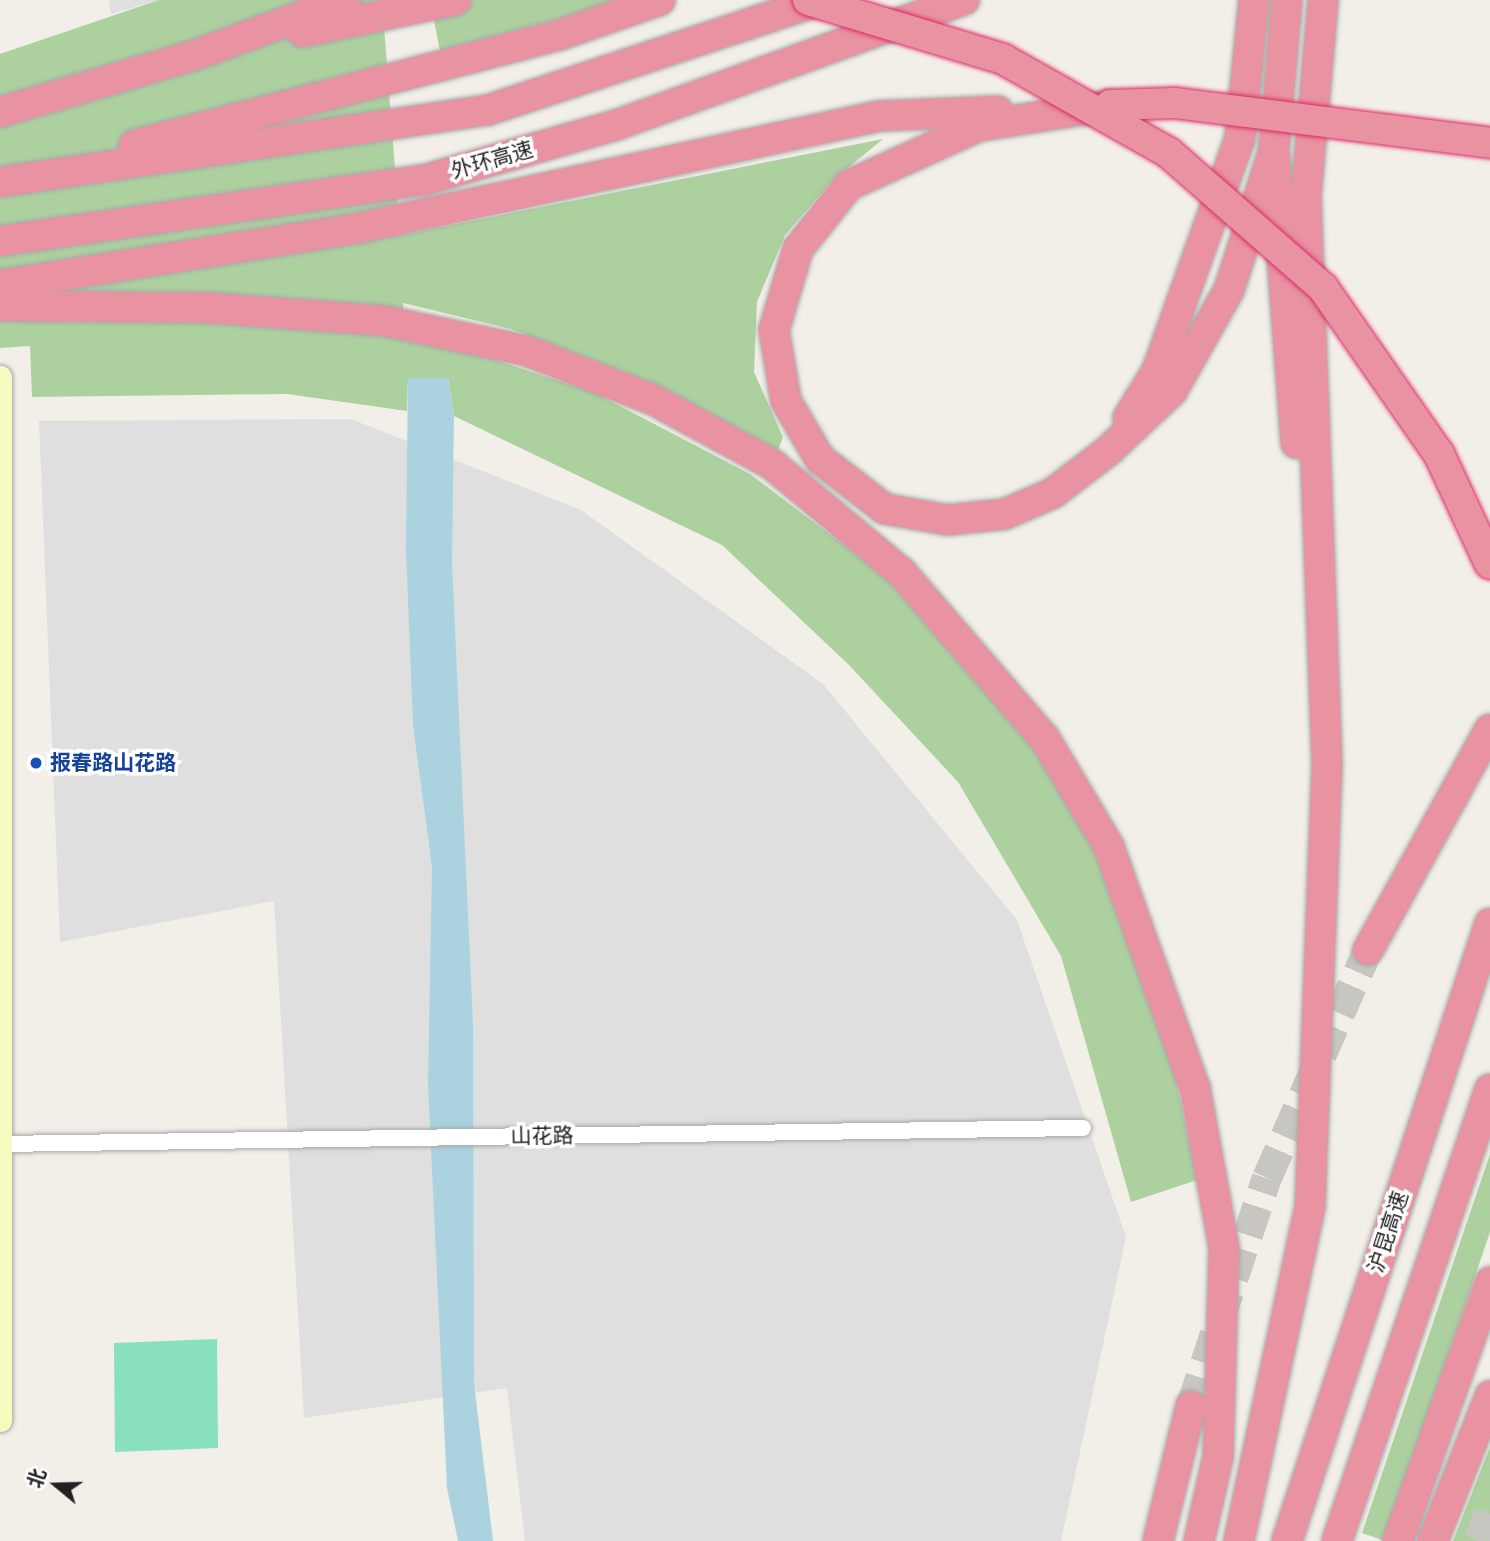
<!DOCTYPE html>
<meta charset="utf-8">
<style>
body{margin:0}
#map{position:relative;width:1490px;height:1541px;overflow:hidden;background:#f2efe9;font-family:"Archivo Narrow","Noto Sans SC",sans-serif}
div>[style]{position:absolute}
.residential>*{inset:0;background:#e0dfdf}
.forest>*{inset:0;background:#add19e}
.pitch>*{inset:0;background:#88e0be}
.water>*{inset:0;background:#aad3df}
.highway-tunnel>*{height:30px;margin-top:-15px;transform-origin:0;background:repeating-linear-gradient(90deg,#c8c6c1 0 30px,transparent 0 45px)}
.roads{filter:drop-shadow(0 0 2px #a9a9a9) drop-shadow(0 0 2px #a9a9a9)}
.street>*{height:16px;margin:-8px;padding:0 8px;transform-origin:8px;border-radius:8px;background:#fff}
.secondary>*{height:23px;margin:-11.5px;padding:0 11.5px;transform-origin:11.5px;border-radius:11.5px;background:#f7fabf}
.highway>*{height:30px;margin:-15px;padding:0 15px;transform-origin:15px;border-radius:15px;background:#e892a2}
.bridges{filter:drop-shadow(0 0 2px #dc2a67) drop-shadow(0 0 2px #dc2a67)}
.highway-bridge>*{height:30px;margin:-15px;padding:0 15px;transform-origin:15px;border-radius:15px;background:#e892a2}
.dots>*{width:19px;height:19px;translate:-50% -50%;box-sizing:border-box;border:4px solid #fff;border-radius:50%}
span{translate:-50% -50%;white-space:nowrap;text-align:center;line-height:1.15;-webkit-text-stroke:7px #fff;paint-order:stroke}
.street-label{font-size:21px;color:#222}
.transit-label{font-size:21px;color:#164399;font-weight:700}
.left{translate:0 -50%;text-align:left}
.north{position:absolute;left:21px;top:1450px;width:70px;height:70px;-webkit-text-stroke:5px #fff;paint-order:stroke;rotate:289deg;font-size:19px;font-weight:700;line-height:28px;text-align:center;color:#222}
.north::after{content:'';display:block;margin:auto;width:24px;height:32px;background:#222;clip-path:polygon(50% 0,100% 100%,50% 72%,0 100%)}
</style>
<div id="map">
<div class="residential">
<div style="clip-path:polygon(109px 0,159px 0,111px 14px)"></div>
<div style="clip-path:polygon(351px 419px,581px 510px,823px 684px,1017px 920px,1126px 1237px,1061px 1541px,525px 1541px,507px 1388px,304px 1418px,274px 901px,60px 942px,39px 421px)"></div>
</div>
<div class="forest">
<div style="clip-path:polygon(159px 0,382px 0,400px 235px,883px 139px,832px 181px,785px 235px,757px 302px,754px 372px,783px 437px,776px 456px,655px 384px,511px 329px,403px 303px,404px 341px,463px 349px,595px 393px,750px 474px,877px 570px,965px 662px,1044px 761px,1116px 885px,1163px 1017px,1197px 1180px,1131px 1202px,1061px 956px,958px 782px,849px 665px,722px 545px,454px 416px,448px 378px,408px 378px,407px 411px,287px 394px,32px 397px,30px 346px,0 348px,0 54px)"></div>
<div style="clip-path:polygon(430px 0,627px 0,440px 51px)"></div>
<div style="clip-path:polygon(1490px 1154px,1490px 1232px,1385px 1541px,1362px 1533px)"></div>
<div style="clip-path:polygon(1490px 1447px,1490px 1541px,1453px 1541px)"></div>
</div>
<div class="pitch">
<div style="clip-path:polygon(217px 1339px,218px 1448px,115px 1452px,114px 1343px)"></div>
</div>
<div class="water">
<div style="clip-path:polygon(408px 378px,448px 378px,454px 416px,452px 562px,473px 1025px,474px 1383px,493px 1541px,458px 1541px,447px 1488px,428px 1085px,432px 867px,413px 725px,406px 550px)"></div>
</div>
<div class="highway-tunnel">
<div style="left:1191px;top:1406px;width:240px;rotate:-71.6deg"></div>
<div style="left:1267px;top:1178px;width:249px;rotate:-66.1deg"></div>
<div style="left:1479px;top:1541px;width:33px;rotate:-70deg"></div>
</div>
<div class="roads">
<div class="street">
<div style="left:0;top:1144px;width:1083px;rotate:-0.85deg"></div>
</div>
<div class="secondary">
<div style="left:0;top:377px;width:1043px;rotate:90deg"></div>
</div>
<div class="highway">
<div style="left:1287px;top:0;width:151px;rotate:95deg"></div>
<div style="left:1274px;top:150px;width:294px;rotate:85.7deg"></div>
<div style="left:302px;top:32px;width:157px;rotate:-11.7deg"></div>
<div style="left:1107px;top:106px;width:130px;rotate:171.1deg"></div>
<div style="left:979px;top:126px;width:143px;rotate:155.6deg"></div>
<div style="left:849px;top:185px;width:82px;rotate:128.6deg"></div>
<div style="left:798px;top:249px;width:84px;rotate:106.5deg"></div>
<div style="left:774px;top:330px;width:72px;rotate:80.4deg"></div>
<div style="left:786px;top:401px;width:67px;rotate:59.6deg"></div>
<div style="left:820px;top:459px;width:82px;rotate:37.6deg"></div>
<div style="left:885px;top:509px;width:64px;rotate:9.9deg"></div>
<div style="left:948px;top:520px;width:57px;rotate:-6deg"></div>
<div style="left:1005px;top:514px;width:52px;rotate:-23.6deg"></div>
<div style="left:1053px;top:493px;width:69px;rotate:-37.4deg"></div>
<div style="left:1108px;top:451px;width:88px;rotate:-43.2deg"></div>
<div style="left:1172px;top:391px;width:116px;rotate:-60.6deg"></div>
<div style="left:1229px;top:290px;width:147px;rotate:-72.2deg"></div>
<div style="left:0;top:112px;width:203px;rotate:-16.3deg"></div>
<div style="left:195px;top:55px;width:160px;rotate:-20.1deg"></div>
<div style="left:134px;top:145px;width:439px;rotate:-14.5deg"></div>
<div style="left:559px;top:35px;width:107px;rotate:-19.1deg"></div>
<div style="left:0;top:182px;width:493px;rotate:-8.4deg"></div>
<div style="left:488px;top:110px;width:351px;rotate:-18.3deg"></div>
<div style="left:0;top:241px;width:428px;rotate:-8.2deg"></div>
<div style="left:424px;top:180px;width:203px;rotate:-16deg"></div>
<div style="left:619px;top:124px;width:367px;rotate:-19.8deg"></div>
<div style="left:0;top:285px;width:363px;rotate:-9deg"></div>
<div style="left:359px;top:228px;width:532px;rotate:-12.15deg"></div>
<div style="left:879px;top:116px;width:119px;rotate:-2.4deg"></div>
<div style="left:0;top:306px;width:210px;rotate:0.5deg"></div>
<div style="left:210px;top:308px;width:175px;rotate:4.2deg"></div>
<div style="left:385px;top:321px;width:145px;rotate:11.9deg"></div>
<div style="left:527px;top:351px;width:136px;rotate:21.1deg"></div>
<div style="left:654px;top:400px;width:136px;rotate:28.6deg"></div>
<div style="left:773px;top:465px;width:168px;rotate:39.9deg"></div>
<div style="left:902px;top:573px;width:219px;rotate:49.3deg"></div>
<div style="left:1045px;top:739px;width:126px;rotate:59.3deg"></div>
<div style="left:1109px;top:847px;width:256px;rotate:70.4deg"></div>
<div style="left:1195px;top:1088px;width:163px;rotate:79.7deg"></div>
<div style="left:1224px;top:1248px;width:209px;rotate:91.6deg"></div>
<div style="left:1218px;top:1457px;width:86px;rotate:102.7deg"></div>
<div style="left:1128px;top:418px;width:55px;rotate:-58.3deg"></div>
<div style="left:1157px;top:371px;width:247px;rotate:-70.4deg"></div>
<div style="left:1240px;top:138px;width:139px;rotate:-84.2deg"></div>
<div style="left:1368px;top:950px;width:252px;rotate:-61.1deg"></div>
<div style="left:1158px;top:1541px;width:139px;rotate:-76.3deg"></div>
<div style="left:1239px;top:1541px;width:341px;rotate:-78deg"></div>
<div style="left:1310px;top:1207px;width:443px;rotate:-87.8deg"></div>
<div style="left:1327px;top:764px;width:568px;rotate:-92.12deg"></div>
<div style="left:1306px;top:196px;width:197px;rotate:-85deg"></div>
<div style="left:1287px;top:1541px;width:650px;rotate:-71.82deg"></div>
<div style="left:1337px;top:1541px;width:477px;rotate:-71.3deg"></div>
<div style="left:1398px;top:1541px;width:275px;rotate:-70.4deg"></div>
<div style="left:1433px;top:1541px;width:156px;rotate:-68.5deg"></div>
</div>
</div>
<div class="bridges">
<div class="highway-bridge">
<div style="left:808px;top:0;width:204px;rotate:16.8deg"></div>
<div style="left:1003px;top:59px;width:191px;rotate:29.5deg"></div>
<div style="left:1169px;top:153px;width:205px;rotate:41.2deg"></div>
<div style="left:1323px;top:288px;width:203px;rotate:55.1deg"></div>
<div style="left:1439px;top:454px;width:121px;rotate:65.1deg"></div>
<div style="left:1110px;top:105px;width:65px;rotate:-1.8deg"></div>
<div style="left:1175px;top:103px;width:318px;rotate:7.2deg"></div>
</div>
</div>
<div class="dots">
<div style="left:36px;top:763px;background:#1a4fb4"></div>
</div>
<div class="street-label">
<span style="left:492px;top:160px;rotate:-16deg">外环高速</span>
<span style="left:542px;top:1136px;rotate:-1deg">山花路</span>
<span style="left:1388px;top:1232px;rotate:-72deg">沪昆高速</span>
</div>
<div class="transit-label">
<span class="left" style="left:50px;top:763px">报春路山花路</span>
</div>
<div class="north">北</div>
</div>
